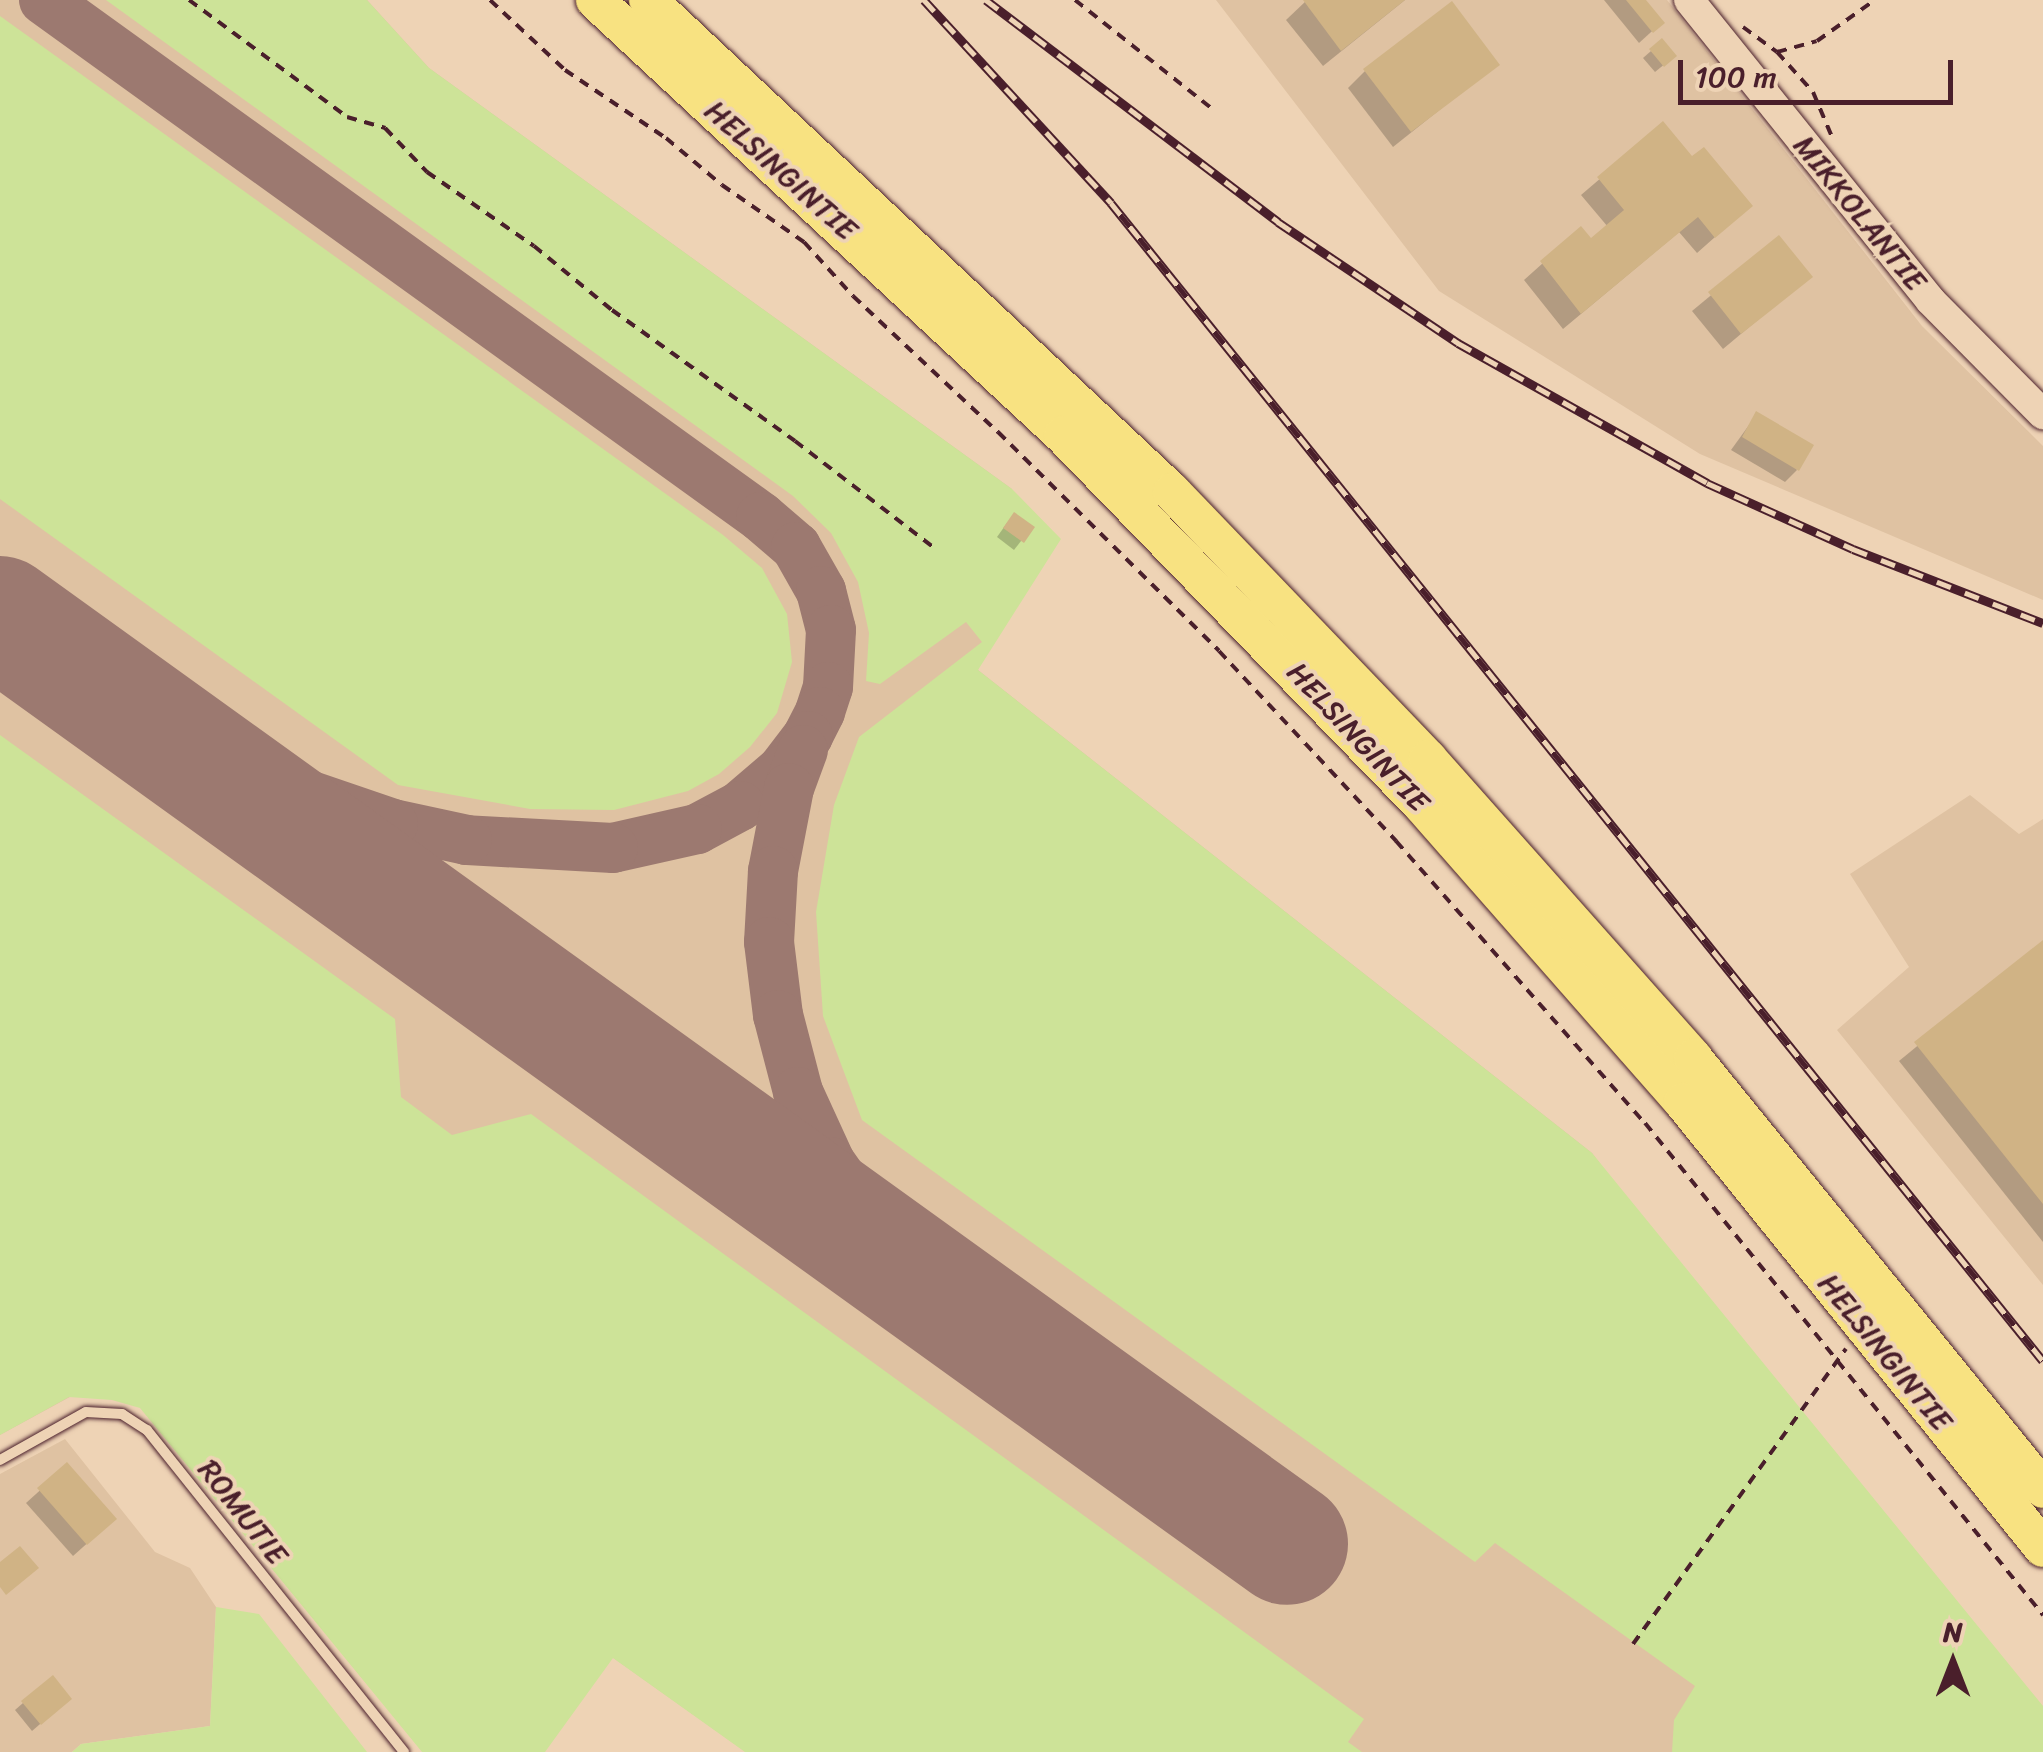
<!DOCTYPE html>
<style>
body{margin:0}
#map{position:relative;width:2043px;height:1752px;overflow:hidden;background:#eed3b5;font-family:Sriracha,sans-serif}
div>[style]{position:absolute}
.built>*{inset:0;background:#dfc2a2}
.green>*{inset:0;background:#cde398}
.shadow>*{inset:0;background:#0003}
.taxiway>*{height:50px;margin:-25px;padding:0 25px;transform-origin:25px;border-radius:25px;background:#9c7970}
.runway>*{height:122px;margin:-61px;padding:0 61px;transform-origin:61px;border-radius:61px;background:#9c7970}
.building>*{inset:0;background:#d0b385}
.path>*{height:4px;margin-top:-2px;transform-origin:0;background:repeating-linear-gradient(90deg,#4a1f2b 0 10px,transparent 0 18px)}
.roads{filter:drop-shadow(0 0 2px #4a1f2b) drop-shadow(0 0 2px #4a1f2b)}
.lane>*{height:10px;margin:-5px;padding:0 5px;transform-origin:5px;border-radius:5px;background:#eed3b5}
.secondary>*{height:30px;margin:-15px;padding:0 15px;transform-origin:15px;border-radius:15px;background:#eed3b5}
.highway>*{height:38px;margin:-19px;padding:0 19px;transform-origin:19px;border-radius:19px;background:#f8e281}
.rail>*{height:9px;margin-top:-4.5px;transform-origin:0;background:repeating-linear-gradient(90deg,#eed3b5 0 15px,#4a1f2b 0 30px);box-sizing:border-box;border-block:2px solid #4a1f2b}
span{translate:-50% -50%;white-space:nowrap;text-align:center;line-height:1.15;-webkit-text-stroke:8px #eed3b5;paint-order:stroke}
.street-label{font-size:30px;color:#4a1f2b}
.north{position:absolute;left:1903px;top:1612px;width:100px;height:100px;-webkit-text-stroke:8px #eed3b5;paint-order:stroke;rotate:0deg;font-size:28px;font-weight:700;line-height:40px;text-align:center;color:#4a1f2b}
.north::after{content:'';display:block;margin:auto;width:35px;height:45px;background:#4a1f2b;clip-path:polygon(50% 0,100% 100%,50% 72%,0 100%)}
.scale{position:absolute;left:1678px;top:60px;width:275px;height:45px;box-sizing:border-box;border:5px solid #4a1f2b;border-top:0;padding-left:12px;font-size:30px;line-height:35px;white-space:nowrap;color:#4a1f2b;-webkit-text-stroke:8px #eed3b5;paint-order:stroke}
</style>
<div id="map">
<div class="built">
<div style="clip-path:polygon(0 0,367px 0,429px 68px,1012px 489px,978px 670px,1592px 1153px,2043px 1752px,746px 1752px,169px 1343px,0 1435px)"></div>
<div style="clip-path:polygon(1216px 0,1667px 0,1922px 326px,2043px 446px,2043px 600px,1700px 454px,1439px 291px)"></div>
<div style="clip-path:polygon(1970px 795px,2019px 834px,2043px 819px,2043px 1285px,1837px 1030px,1909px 967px,1850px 874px)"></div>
<div style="clip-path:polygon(65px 1439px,155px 1552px,190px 1568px,216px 1607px,210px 1726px,81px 1744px,72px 1752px,0 1752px,0 1474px)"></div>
</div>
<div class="green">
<div style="clip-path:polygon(106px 0,367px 0,429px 68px,1012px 489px,1061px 539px,978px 670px,1592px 1153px,2043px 1706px,2043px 1752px,1672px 1752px,1674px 1720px,1695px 1686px,1495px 1543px,1475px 1562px,862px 1120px,823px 1016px,816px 912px,834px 805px,859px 737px,982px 642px,966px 622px,880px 684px,866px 681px,869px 633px,858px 582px,831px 533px,793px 496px)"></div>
<div style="clip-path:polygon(0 16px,723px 535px,762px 568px,787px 614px,792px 662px,777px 713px,750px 747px,719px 774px,688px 791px,614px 810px,530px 809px,398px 785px,0 499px)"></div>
<div style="clip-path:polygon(0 735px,395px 1019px,401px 1097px,452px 1135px,531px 1114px,1364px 1719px,1348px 1742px,1362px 1752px,745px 1752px,613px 1658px,545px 1752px,422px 1752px,140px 1408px,112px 1400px,69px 1397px,0 1435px)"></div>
<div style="clip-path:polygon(216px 1607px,259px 1614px,367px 1752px,72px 1752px,81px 1744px,210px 1726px)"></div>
</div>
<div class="shadow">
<div style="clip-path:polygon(1307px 0,1405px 0,1323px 66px,1286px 20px)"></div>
<div style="clip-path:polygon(1604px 0,1643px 0,1661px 23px,1639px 43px)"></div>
<div style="clip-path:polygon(1651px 51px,1666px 63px,1655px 72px,1643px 58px)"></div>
<div style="clip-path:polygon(1497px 64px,1393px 147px,1348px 88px,1365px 71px)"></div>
<div style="clip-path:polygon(1663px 125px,1692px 160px,1750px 206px,1697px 253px,1679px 232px,1563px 329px,1524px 280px,1581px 229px,1591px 241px,1608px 227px,1581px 195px)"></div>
<div style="clip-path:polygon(1779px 239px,1809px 277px,1723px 349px,1692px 311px)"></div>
<div style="clip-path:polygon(1757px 414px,1797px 470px,1785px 482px,1731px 450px)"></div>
<div style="clip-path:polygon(1007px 523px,1031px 528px,1014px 550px,997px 537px)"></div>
<div style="clip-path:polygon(2043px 943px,2043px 1242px,1899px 1061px)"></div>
<div style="clip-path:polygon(67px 1466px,101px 1531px,73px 1556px,26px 1503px)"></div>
<div style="clip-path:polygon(23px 1703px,61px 1706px,32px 1731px,15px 1710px)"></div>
</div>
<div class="taxiway">
<div style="left:44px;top:0;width:884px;rotate:35.79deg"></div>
<div style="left:761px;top:517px;width:46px;rotate:40.6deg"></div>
<div style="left:796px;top:547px;width:51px;rotate:60.4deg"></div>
<div style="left:821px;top:591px;width:40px;rotate:75.6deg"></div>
<div style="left:831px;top:630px;width:57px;rotate:93deg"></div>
<div style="left:828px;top:687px;width:26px;rotate:108deg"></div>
<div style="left:820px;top:712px;width:27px;rotate:117deg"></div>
<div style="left:808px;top:736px;width:43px;rotate:127.4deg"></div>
<div style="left:782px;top:770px;width:55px;rotate:139.4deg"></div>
<div style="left:740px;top:806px;width:49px;rotate:151.9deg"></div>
<div style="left:697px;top:829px;width:86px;rotate:167.3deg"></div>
<div style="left:613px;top:848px;width:146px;rotate:-176.9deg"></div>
<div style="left:467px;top:840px;width:76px;rotate:-167.8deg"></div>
<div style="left:393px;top:824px;width:148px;rotate:-161.1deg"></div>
<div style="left:253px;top:776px;width:134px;rotate:-152.5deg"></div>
<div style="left:803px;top:750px;width:40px;rotate:110.2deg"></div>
<div style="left:789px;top:788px;width:85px;rotate:100.9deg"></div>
<div style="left:773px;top:871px;width:71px;rotate:93.2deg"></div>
<div style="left:769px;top:942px;width:74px;rotate:83deg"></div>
<div style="left:778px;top:1015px;width:80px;rotate:75.4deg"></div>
<div style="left:798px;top:1092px;width:77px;rotate:65.4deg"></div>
<div style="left:830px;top:1162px;width:83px;rotate:54.8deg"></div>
<div style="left:878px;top:1230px;width:93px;rotate:45.9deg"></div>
</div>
<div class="runway">
<div style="left:0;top:617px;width:1586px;rotate:35.76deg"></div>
</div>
<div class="building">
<div style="clip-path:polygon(1303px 0,1405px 0,1341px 51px)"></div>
<div style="clip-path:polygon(1626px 0,1646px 0,1665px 23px,1653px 33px)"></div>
<div style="clip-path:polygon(1452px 1px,1500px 65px,1411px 132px,1363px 69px)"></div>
<div style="clip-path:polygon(1662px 38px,1677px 56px,1664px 67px,1649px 49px)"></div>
<div style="clip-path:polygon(1663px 121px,1692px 156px,1704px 147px,1753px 206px,1715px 238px,1698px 217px,1581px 314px,1540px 261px,1581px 226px,1591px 238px,1624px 210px,1597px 177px)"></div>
<div style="clip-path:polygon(1779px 235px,1813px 277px,1741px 334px,1708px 292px)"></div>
<div style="clip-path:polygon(1756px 411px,1814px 445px,1799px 471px,1742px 437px)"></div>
<div style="clip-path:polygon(1014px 512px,1035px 527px,1024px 543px,1003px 528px)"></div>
<div style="clip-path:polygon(2043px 940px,2043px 1204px,1914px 1042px)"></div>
<div style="clip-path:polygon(67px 1462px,117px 1519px,87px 1545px,37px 1488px)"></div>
<div style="clip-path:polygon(20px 1546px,39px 1568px,6px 1595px,0 1587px,0 1562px)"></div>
<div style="clip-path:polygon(53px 1675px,72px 1699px,41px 1725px,21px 1701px)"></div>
</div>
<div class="path">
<div style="left:189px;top:0;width:197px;rotate:36.5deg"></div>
<div style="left:347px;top:117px;width:40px;rotate:16deg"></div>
<div style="left:385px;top:128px;width:61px;rotate:46.3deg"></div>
<div style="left:427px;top:172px;width:130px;rotate:34.7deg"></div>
<div style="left:534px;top:246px;width:101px;rotate:39.4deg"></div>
<div style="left:612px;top:310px;width:225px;rotate:35.6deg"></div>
<div style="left:795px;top:441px;width:173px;rotate:37.5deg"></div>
<div style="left:490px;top:0;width:103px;rotate:43deg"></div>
<div style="left:565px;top:70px;width:122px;rotate:34deg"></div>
<div style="left:666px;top:138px;width:73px;rotate:40deg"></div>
<div style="left:722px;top:185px;width:100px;rotate:34.8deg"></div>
<div style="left:804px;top:242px;width:73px;rotate:47.8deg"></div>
<div style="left:853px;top:296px;width:199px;rotate:43.2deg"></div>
<div style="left:998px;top:432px;width:311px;rotate:44.7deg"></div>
<div style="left:1219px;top:651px;width:260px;rotate:47deg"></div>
<div style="left:1396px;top:841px;width:376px;rotate:48.6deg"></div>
<div style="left:1645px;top:1123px;width:633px;rotate:51.03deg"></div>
<div style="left:1075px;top:0;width:177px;rotate:38.4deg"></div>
<div style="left:1743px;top:27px;width:42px;rotate:36.3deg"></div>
<div style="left:1777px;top:52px;width:54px;rotate:48deg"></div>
<div style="left:1813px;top:92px;width:49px;rotate:67.1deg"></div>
<div style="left:1777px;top:52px;width:41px;rotate:-15.4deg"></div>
<div style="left:1817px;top:41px;width:71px;rotate:-35.3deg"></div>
<div style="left:1633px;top:1644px;width:364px;rotate:-54.2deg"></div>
</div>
<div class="roads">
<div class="lane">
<div style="left:0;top:1460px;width:98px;rotate:-29.2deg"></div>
<div style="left:86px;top:1412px;width:36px;rotate:3deg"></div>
<div style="left:122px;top:1414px;width:30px;rotate:33deg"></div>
<div style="left:147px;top:1430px;width:412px;rotate:51.4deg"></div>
</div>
<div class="secondary">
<div style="left:1689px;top:0;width:385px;rotate:51.2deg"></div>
<div style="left:1930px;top:300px;width:161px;rotate:45.3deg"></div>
</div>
<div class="highway">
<div style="left:595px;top:0;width:639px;rotate:42.91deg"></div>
<div style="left:1063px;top:435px;width:516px;rotate:45.86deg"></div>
<div style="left:1422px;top:805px;width:395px;rotate:48.7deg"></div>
<div style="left:1683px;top:1102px;width:573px;rotate:51.09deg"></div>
<div style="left:648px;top:0;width:719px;rotate:43.2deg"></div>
<div style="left:1172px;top:492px;width:370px;rotate:46.2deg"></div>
<div style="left:1428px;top:759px;width:400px;rotate:48.4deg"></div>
<div style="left:1693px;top:1058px;width:555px;rotate:50.92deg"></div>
</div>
</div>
<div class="rail">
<div style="left:924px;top:0;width:276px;rotate:47.3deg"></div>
<div style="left:1111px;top:203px;width:1486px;rotate:51.17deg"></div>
<div style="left:986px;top:0;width:367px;rotate:37.2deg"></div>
<div style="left:1278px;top:222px;width:217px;rotate:33.9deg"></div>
<div style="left:1458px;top:343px;width:286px;rotate:29.3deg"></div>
<div style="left:1707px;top:483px;width:160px;rotate:24.3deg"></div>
<div style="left:1853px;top:549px;width:204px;rotate:21.3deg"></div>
</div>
<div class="street-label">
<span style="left:781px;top:170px;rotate:42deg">HELSINGINTIE</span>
<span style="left:1860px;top:213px;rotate:51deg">MIKKOLANTIE</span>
<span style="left:1358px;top:737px;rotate:47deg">HELSINGINTIE</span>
<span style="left:1885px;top:1352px;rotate:51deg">HELSINGINTIE</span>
<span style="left:243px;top:1512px;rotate:52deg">ROMUTIE</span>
</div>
<div class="north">N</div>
<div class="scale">100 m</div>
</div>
